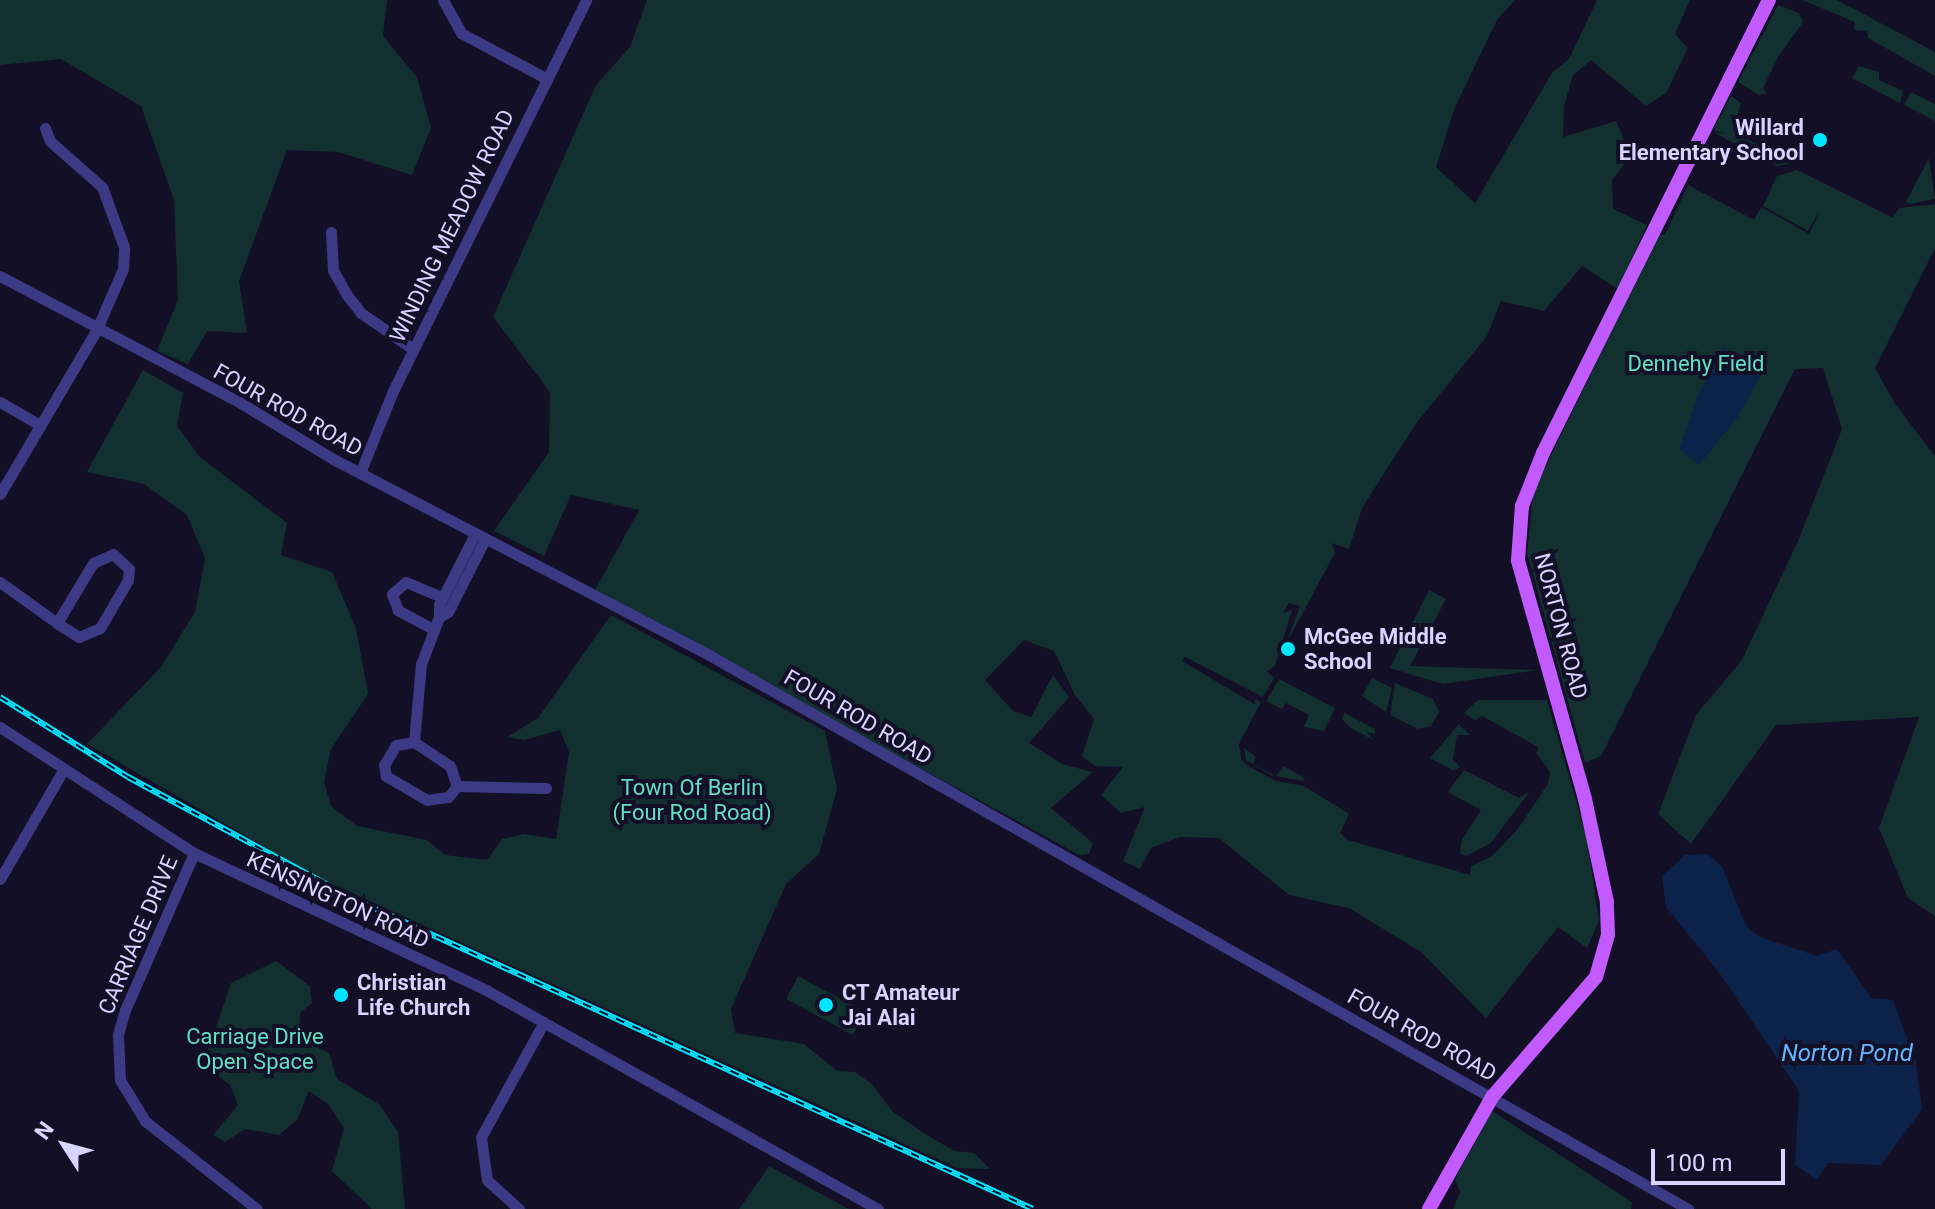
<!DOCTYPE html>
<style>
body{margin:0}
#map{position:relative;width:1935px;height:1209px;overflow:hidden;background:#130f26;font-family:Roboto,sans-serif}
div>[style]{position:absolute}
.green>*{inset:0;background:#12302f}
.water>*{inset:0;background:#0c2248}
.minor>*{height:11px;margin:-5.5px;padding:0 5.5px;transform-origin:5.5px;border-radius:5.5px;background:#3d3a85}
.major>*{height:14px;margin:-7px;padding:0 7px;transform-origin:7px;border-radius:7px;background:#c25bff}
.rail>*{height:6px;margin-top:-3px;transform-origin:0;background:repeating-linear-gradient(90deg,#130f26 0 9px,#00e5ff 0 18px);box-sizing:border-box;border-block:2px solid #00e5ff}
.dots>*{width:22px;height:22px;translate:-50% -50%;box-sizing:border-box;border:4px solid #130f26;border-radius:50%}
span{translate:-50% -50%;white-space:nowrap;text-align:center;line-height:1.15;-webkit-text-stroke:8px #130f26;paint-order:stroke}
.poi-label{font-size:22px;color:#d9d4ff;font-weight:700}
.right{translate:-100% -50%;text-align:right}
.left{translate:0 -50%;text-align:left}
.street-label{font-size:22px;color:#d9d4ff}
.park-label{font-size:22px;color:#5fe0c0}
.water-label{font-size:24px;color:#62b6ff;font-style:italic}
.north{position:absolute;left:24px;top:1105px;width:80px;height:80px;-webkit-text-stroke:6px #130f26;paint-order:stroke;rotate:306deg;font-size:22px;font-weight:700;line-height:32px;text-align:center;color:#d9d4ff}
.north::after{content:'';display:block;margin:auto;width:28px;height:36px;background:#d9d4ff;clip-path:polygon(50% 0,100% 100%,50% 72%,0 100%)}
.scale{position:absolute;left:1651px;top:1149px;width:134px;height:36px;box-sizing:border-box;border:4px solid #d9d4ff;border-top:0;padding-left:10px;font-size:24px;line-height:28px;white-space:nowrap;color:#d9d4ff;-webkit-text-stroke:6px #130f26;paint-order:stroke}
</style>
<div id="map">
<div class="green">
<div style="clip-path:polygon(0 0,387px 0,383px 36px,417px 77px,431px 128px,412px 175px,338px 152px,287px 150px,239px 281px,247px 333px,207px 331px,188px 364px,157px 351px,178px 300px,174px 200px,141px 106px,61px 59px,0 65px)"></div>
<div style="clip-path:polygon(647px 0,1515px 0,1497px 20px,1455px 107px,1436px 167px,1475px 203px,1552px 73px,1569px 59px,1597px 0,1690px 0,1675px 34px,1688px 48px,1666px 93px,1646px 106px,1591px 60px,1573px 75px,1564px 106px,1563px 137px,1616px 121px,1631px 155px,1612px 180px,1613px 209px,1647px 225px,1618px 289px,1582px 266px,1544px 311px,1501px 301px,1487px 336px,1415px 425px,1362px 508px,1349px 549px,1332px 543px,1335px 553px,1286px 644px,1300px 606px,1289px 603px,1283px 613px,1292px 610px,1275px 666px,1267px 671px,1274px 678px,1263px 697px,1185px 657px,1182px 661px,1256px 705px,1254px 698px,1261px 702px,1239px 744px,1241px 759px,1248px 766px,1276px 781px,1304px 786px,1349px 814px,1340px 833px,1348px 840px,1470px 875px,1471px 866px,1491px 857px,1517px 830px,1548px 784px,1550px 772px,1536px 753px,1538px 747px,1482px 716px,1475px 720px,1464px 713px,1478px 700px,1547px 700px,1587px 839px,1599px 921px,1587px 948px,1558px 927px,1486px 1018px,1421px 952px,1349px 908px,1289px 895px,1219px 838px,1180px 837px,1151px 848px,1140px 869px,1123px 861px,1145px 807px,1121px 813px,1101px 795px,1123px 767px,1095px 766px,1082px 756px,1094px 719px,1075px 695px,1054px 651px,1024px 640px,985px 680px,1013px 711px,1031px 717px,1053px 675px,1069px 697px,1029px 743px,1062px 764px,1093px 772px,1051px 808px,1093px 843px,1089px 854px,1079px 855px,595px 590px,639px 510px,571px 495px,544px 556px,494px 531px,549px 452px,550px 392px,493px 317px,596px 85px,630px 47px)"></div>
<div style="clip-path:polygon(1802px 0,1837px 0,1935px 52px,1935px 76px,1868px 38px,1867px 31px,1854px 30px,1855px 22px)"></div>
<div style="clip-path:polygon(1778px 5px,1799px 13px,1803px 22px,1778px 57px,1763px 88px,1767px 93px,1759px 95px,1738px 82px)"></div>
<div style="clip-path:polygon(1859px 66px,1879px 72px,1879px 80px,1903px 91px,1900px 103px,1852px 78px)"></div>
<div style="clip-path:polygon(1911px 92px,1935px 104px,1935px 121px,1904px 105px)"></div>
<div style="clip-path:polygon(1731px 96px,1741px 103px,1733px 129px,1750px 140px,1713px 130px)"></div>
<div style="clip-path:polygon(1713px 132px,1733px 134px,1760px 145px,1756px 155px)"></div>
<div style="clip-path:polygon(1764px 147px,1777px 152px,1778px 160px,1791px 164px,1777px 166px,1759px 157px)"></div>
<div style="clip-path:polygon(1929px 158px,1935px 199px,1910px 204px,1906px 202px)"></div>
<div style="clip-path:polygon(1797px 170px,1893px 218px,1899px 208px,1935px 204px,1935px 248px,1875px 368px,1895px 404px,1935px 456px,1935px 916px,1908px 898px,1879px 828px,1919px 717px,1776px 725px,1691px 844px,1658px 814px,1696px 715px,1742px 660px,1798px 541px,1842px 429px,1823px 368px,1795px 369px,1601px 756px,1585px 763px,1527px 553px,1533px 493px,1658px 234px,1665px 235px,1688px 185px,1754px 220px,1761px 207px,1809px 234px,1821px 209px,1808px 231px,1763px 206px,1777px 176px)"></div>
<div style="clip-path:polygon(143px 370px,183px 393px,177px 426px,200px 457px,287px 523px,281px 555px,332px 572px,356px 628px,368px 694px,331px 749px,324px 782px,331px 806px,357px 826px,427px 840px,445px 855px,487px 860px,502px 839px,524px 834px,556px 839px,569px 752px,560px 730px,524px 740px,507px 737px,538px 718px,611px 615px,825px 731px,837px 789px,819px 854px,786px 884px,731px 1009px,735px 1033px,804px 1044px,837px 1071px,855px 1072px,872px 1084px,892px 1111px,927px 1135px,954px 1151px,974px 1153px,990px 1169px,957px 1168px,317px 877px,87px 744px,161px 667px,195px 612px,205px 558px,187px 515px,144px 484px,87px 472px)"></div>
<div style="clip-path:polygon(1429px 590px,1446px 599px,1410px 666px,1538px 670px,1443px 684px,1390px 668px)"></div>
<div style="clip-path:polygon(1372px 678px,1392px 688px,1386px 712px,1362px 696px)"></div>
<div style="clip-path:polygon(1279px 679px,1335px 708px,1324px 731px,1304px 727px,1309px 715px,1286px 703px,1282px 709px,1266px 701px)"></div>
<div style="clip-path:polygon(1395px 683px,1433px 699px,1439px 712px,1431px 726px,1418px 729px,1390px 715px)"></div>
<div style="clip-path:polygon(1344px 713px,1375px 729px,1375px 734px,1367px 732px,1373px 740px,1351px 728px,1342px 719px)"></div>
<div style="clip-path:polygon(1459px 724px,1470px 735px,1457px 735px,1453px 759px,1460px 767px,1454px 771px,1430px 758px)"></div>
<div style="clip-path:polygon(1244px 748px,1256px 757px,1253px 764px,1276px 776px,1283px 766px,1305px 778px,1303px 781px,1271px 775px,1246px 760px)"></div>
<div style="clip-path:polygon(1464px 770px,1519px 798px,1530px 791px,1491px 843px,1466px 856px,1460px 853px,1462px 840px,1481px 810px,1448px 792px)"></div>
<div style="clip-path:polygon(276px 961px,310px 986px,312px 1003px,300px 1013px,299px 1040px,329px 1053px,337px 1079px,380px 1105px,398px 1132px,405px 1209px,372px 1209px,332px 1171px,344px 1128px,328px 1104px,309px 1091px,297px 1120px,279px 1135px,245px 1129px,225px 1142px,213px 1135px,238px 1105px,230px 1085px,203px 1065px,231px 983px)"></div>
<div style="clip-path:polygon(798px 976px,865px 1012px,853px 1035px,786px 999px)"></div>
<div style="clip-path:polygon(1492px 1111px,1632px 1202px,1631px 1209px,1453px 1209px,1460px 1192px,1455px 1179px)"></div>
<div style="clip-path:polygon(769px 1166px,849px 1209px,739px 1209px)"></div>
</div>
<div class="water">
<div style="clip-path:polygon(1723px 348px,1764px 363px,1763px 371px,1737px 418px,1699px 465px,1679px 449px,1697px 397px)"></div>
<div style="clip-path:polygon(1707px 854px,1722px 866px,1746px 926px,1760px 937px,1817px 956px,1837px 949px,1871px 998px,1893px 1000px,1916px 1063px,1922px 1109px,1881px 1165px,1828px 1163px,1817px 1180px,1795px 1165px,1799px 1091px,1718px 971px,1666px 907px,1662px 876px,1685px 855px)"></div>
</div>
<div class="minor">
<div style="left:443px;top:0;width:38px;rotate:61deg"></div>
<div style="left:461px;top:33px;width:98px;rotate:28.1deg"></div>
<div style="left:331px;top:232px;width:38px;rotate:87deg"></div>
<div style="left:333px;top:270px;width:29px;rotate:61deg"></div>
<div style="left:347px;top:295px;width:23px;rotate:52deg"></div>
<div style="left:361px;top:313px;width:63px;rotate:34.7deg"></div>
<div style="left:0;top:276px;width:270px;rotate:27.8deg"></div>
<div style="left:239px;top:402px;width:110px;rotate:31.2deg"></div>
<div style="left:333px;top:459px;width:424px;rotate:27.5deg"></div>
<div style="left:709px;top:655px;width:1125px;rotate:29.5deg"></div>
<div style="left:0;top:402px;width:46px;rotate:29.9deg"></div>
<div style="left:360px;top:473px;width:88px;rotate:-68.1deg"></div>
<div style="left:393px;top:391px;width:436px;rotate:-63.7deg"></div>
<div style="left:0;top:494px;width:189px;rotate:-59.5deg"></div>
<div style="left:96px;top:331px;width:68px;rotate:-66.5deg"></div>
<div style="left:123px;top:269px;width:22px;rotate:-87deg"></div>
<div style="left:124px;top:247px;width:64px;rotate:-110.1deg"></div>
<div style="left:102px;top:187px;width:69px;rotate:-138.5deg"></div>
<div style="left:50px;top:141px;width:14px;rotate:-111deg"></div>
<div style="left:475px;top:534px;width:80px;rotate:116.9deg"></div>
<div style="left:439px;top:605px;width:12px;rotate:90deg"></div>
<div style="left:439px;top:617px;width:10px;rotate:-29deg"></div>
<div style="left:448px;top:612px;width:82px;rotate:-63.1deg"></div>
<div style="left:113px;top:554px;width:22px;rotate:43deg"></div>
<div style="left:129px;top:569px;width:11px;rotate:95deg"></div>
<div style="left:128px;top:580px;width:56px;rotate:120.3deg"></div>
<div style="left:100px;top:628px;width:23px;rotate:157deg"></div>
<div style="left:79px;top:637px;width:26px;rotate:-148deg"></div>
<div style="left:57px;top:623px;width:70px;rotate:-59deg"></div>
<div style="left:93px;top:563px;width:22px;rotate:-24deg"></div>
<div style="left:0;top:582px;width:70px;rotate:35.7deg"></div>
<div style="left:433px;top:629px;width:40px;rotate:-152deg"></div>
<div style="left:398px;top:610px;width:17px;rotate:-111deg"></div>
<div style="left:392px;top:594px;width:18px;rotate:-41deg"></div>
<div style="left:406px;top:582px;width:39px;rotate:23deg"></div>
<div style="left:0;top:727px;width:231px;rotate:33deg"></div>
<div style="left:194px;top:853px;width:323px;rotate:25.1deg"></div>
<div style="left:486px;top:990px;width:449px;rotate:29.2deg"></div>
<div style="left:414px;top:742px;width:43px;rotate:33.7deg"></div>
<div style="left:450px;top:766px;width:21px;rotate:71deg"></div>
<div style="left:457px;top:786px;width:14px;rotate:129deg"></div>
<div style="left:448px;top:797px;width:21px;rotate:172deg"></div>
<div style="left:427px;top:800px;width:48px;rotate:-149.7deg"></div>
<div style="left:386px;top:776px;width:11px;rotate:-100deg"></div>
<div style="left:384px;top:765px;width:23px;rotate:-59deg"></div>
<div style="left:396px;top:745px;width:18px;rotate:-9deg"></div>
<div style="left:414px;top:742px;width:78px;rotate:-84.9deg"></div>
<div style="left:421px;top:664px;width:50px;rotate:-69deg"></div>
<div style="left:457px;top:786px;width:89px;rotate:1.3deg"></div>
<div style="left:194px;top:853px;width:171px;rotate:113.7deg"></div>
<div style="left:125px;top:1010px;width:26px;rotate:106deg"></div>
<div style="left:118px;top:1035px;width:45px;rotate:87.5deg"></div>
<div style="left:120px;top:1080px;width:48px;rotate:58.6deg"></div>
<div style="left:145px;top:1121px;width:142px;rotate:38.2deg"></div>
<div style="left:0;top:879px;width:124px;rotate:-59.9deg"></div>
<div style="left:519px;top:1209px;width:43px;rotate:-137.8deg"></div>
<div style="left:487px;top:1180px;width:43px;rotate:-97.9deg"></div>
<div style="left:481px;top:1137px;width:131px;rotate:-61.3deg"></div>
</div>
<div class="major">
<div style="left:1429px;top:1209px;width:129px;rotate:-60.6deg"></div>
<div style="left:1492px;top:1097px;width:159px;rotate:-49.1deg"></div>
<div style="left:1596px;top:977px;width:44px;rotate:-74.1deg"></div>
<div style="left:1608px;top:935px;width:33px;rotate:-92deg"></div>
<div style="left:1607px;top:902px;width:105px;rotate:-102.1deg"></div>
<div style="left:1585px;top:799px;width:248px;rotate:-105.7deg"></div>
<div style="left:1518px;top:560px;width:54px;rotate:-85.8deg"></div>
<div style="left:1522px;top:506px;width:57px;rotate:-68.4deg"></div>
<div style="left:1543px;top:453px;width:506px;rotate:-63.49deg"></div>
</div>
<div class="rail">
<div style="left:0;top:697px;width:151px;rotate:32deg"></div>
<div style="left:128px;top:777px;width:257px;rotate:28.4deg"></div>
<div style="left:354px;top:899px;width:746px;rotate:24.54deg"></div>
</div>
<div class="dots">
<div style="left:1820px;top:140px;background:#00e5ff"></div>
<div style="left:1288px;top:649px;background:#00e5ff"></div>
<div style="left:341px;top:995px;background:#00e5ff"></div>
<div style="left:826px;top:1005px;background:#00e5ff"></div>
</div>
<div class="poi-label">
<span class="right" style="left:1804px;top:140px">Willard<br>Elementary School</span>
<span class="left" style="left:1304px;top:649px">McGee Middle<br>School</span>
<span class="left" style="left:357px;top:995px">Christian<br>Life Church</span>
<span class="left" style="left:842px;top:1005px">CT Amateur<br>Jai Alai</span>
</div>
<div class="street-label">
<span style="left:452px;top:226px;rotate:-64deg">WINDING MEADOW ROAD</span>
<span style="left:288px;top:410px;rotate:29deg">FOUR ROD ROAD</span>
<span style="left:1561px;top:626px;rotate:75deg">NORTON ROAD</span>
<span style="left:858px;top:717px;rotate:30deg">FOUR ROD ROAD</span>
<span style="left:338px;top:900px;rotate:25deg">KENSINGTON ROAD</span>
<span style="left:138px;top:935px;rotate:-67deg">CARRIAGE DRIVE</span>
<span style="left:1422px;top:1035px;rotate:29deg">FOUR ROD ROAD</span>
</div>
<div class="park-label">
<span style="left:1696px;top:364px">Dennehy Field</span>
<span style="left:692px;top:800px">Town Of Berlin<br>(Four Rod Road)</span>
<span style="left:255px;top:1049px">Carriage Drive<br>Open Space</span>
</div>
<div class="water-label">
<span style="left:1847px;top:1054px">Norton Pond</span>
</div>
<div class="north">N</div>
<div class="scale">100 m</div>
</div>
